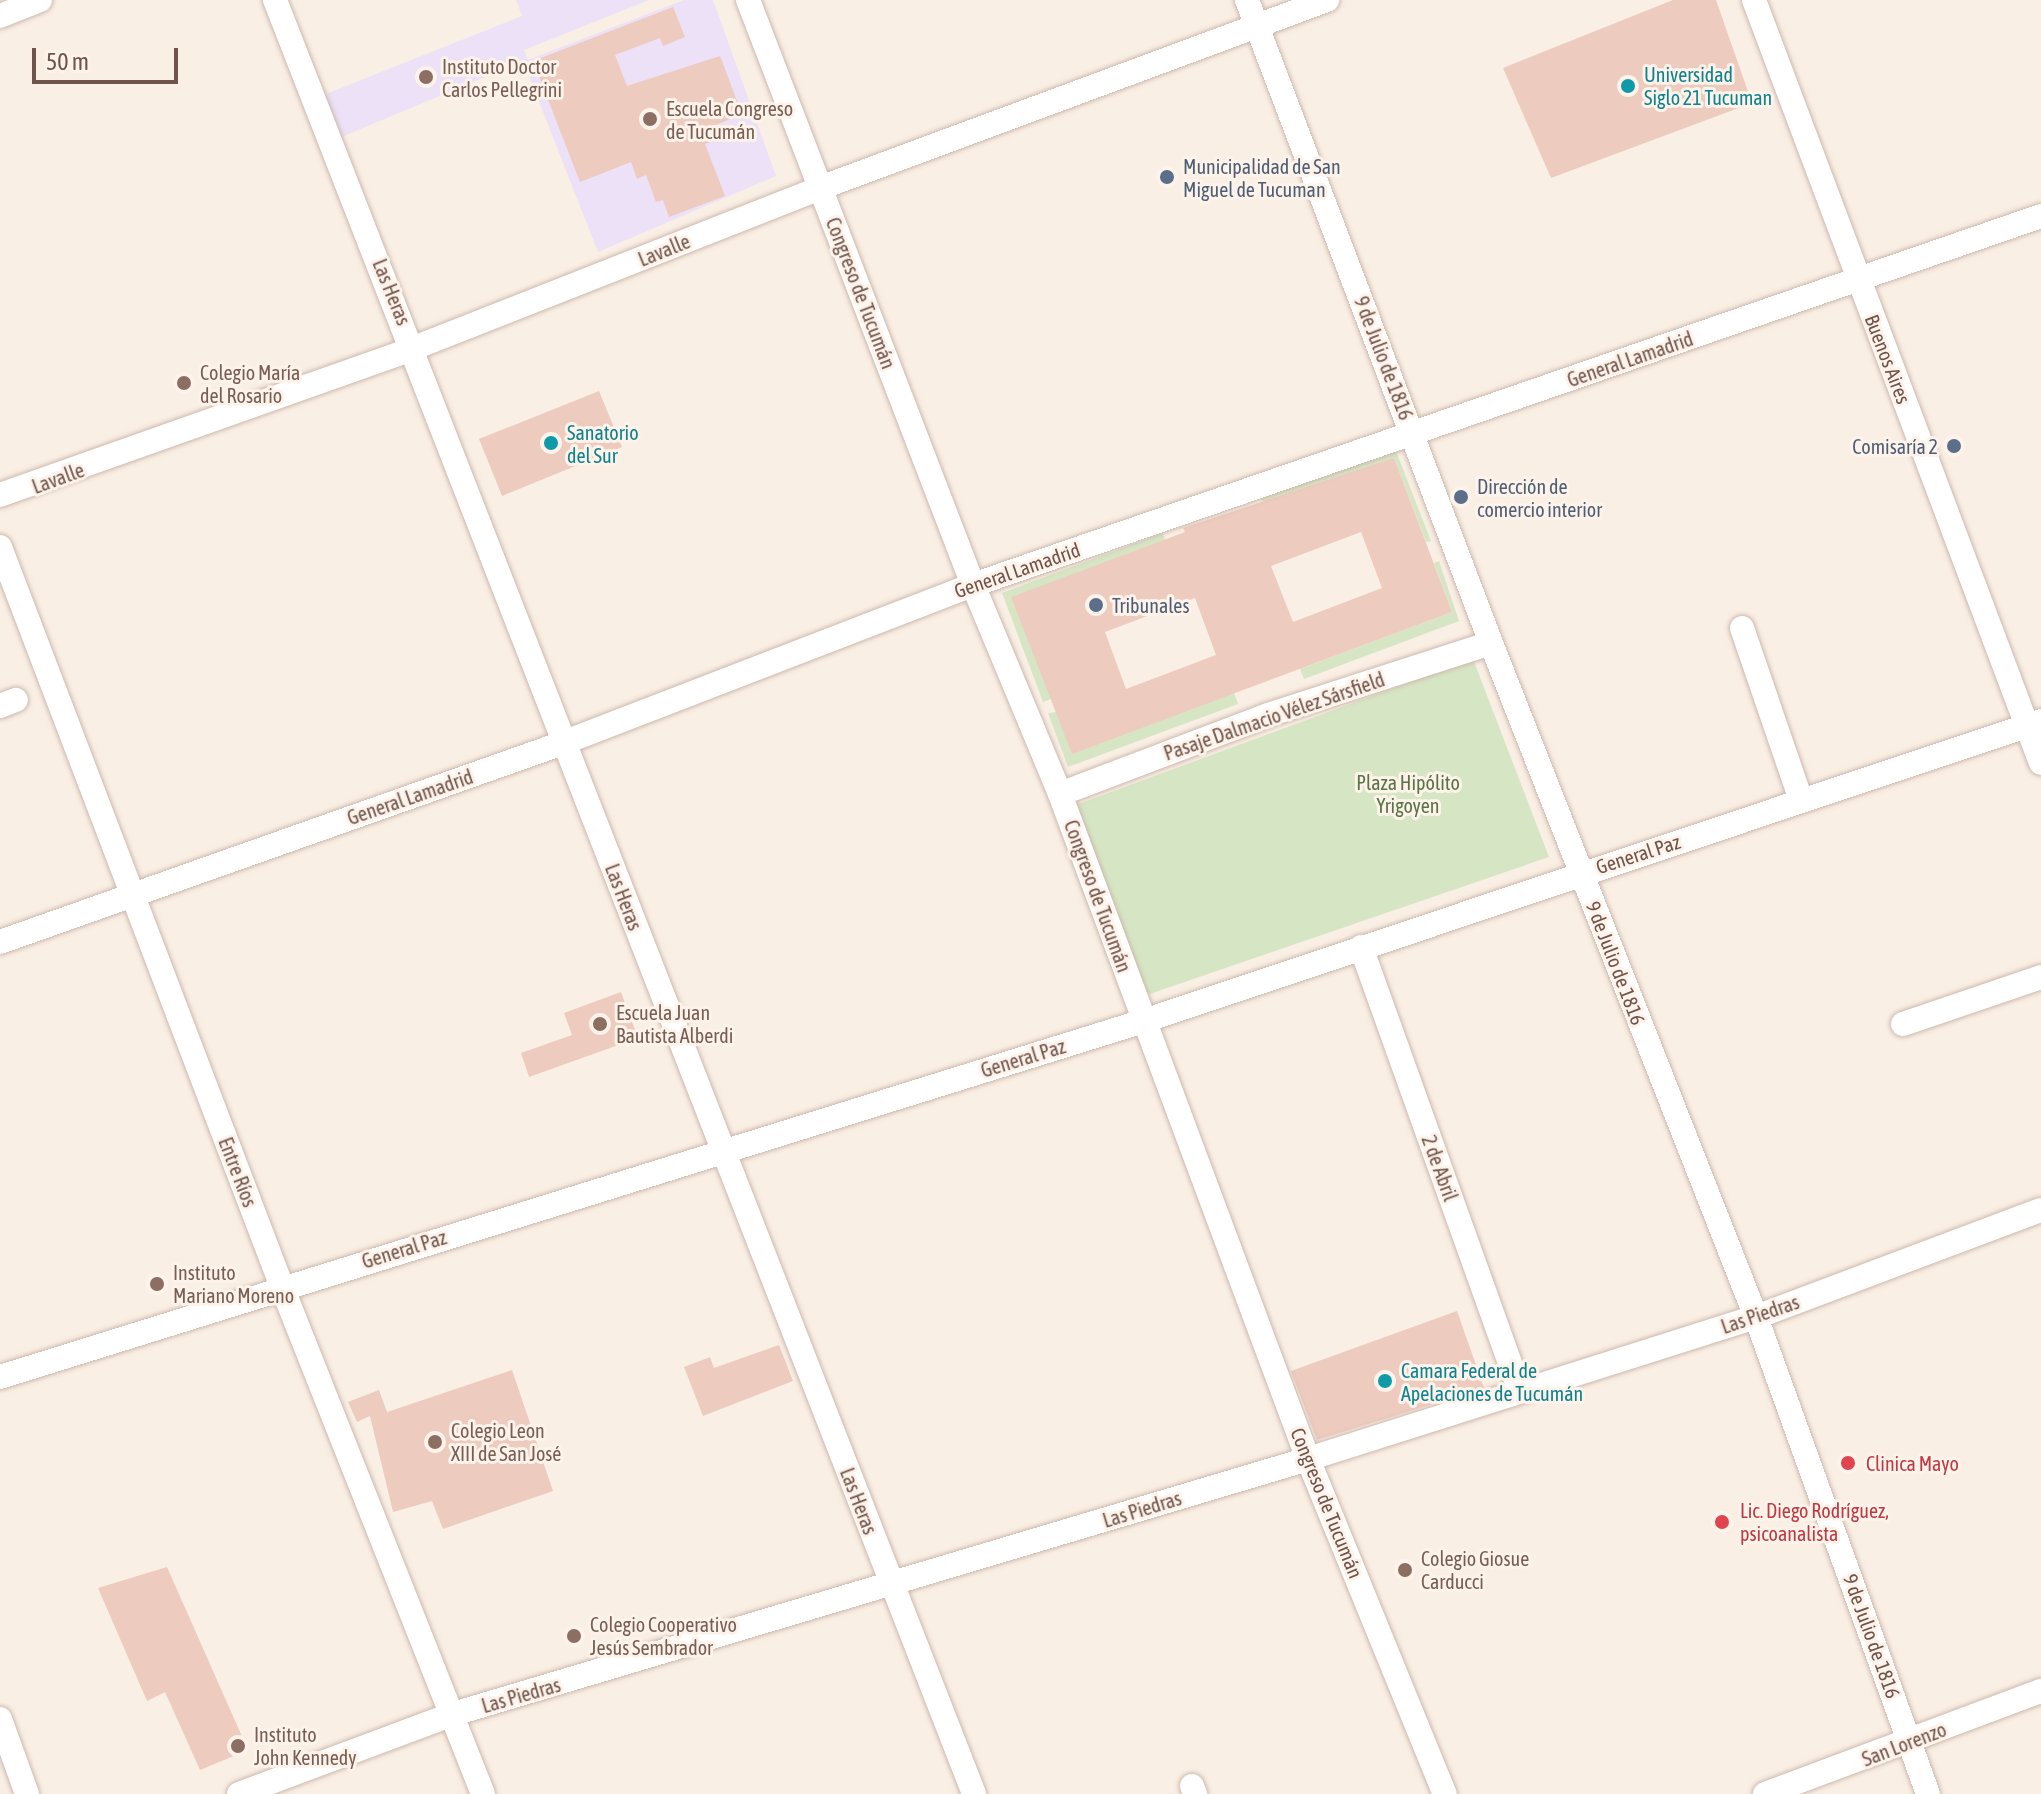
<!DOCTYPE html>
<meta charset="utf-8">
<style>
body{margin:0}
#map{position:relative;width:2041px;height:1794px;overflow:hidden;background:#faefe4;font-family:"Asap Condensed",sans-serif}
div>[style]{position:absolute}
.education>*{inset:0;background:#ece1f6}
.green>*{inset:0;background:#d6e6c4}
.building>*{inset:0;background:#edcbbe}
.roads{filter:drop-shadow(0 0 2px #cdb8ae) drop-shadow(0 0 2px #cdb8ae)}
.minor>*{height:24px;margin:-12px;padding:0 12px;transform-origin:12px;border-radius:12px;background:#fff}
.dots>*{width:22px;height:22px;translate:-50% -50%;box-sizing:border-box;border:4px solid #fdf3ea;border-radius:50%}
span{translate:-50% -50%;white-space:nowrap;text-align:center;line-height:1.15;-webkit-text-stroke:6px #fdf3ea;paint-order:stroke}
.education-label{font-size:20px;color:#785e54}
.left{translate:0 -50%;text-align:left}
.culture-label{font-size:20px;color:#0d838f}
.service-label{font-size:20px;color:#4e5e75}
.right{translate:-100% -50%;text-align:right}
.street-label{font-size:20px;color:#70544c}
.park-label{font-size:20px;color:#597545}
.health-label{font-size:20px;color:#be3a42}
.scale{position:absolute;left:32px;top:48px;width:146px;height:36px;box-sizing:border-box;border:4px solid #70544c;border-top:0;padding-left:10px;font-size:24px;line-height:28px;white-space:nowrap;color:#70544c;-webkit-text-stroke:6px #fdf3ea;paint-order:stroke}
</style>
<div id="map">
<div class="education">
<div style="clip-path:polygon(516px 0,649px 0,524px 50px,528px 60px,684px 0,713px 0,776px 176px,598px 252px,523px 61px,339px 138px,321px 96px,522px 16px)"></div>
</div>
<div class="green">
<div style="clip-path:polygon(1396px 451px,1431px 541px,1426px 542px,1394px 458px,1264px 504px,1261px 497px)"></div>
<div style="clip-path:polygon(1163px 533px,1165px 540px,1051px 699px,1043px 702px,1002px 593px)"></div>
<div style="clip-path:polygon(1439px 561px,1459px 621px,1304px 679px,1300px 669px,1452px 612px,1434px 563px)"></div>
<div style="clip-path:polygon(1473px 659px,1549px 857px,1138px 998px,1073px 806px)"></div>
<div style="clip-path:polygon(1234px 693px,1238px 704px,1068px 767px,1048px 713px)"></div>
</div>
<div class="building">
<div style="clip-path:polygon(1673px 0,1716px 0,1752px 103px,1551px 178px,1503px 68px)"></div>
<div style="clip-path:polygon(673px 7px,685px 37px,663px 46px,660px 38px,615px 55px,627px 86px,720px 56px,742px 114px,711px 127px,716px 140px,705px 144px,725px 196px,669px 217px,663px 200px,656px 202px,646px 175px,637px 179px,631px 162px,580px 182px,533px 61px)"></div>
<div style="clip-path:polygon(599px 391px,622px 447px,502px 496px,479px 439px)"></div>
<div style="clip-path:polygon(evenodd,1394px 458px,1452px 612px,1072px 754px,1011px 597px,1185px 532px,1183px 528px,1394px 458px,1361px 532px,1382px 588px,1293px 622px,1271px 566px,1361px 532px,1394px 458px,1195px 598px,1216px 655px,1126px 689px,1105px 632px,1195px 598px)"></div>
<div style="clip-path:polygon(621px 992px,638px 1038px,529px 1077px,521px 1053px,572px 1035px,564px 1013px)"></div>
<div style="clip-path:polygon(1457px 1311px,1484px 1388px,1317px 1440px,1291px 1371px)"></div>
<div style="clip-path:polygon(779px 1345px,793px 1381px,703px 1416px,684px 1367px,710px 1357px,714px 1368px)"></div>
<div style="clip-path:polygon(512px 1370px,553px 1491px,443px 1529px,432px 1501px,393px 1512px,370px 1416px,357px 1422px,348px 1402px,379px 1390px,387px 1412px)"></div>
<div style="clip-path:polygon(167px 1567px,248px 1750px,200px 1770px,165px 1692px,147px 1701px,98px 1588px)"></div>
</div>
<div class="roads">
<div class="minor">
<div style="left:275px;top:0;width:1925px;rotate:68.71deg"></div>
<div style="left:748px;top:0;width:627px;rotate:68.96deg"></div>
<div style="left:973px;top:585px;width:226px;rotate:67.4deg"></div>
<div style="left:1060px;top:794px;width:710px;rotate:69.55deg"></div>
<div style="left:1308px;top:1459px;width:362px;rotate:67.8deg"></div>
<div style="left:1247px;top:0;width:688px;rotate:69.22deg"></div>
<div style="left:1491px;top:643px;width:724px;rotate:68.54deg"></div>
<div style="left:1756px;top:1317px;width:507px;rotate:70.17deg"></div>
<div style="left:1754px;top:0;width:815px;rotate:69.39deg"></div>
<div style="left:0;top:16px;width:43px;rotate:-21.8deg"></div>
<div style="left:0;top:495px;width:439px;rotate:-19.5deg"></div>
<div style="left:414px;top:348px;width:436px;rotate:-21.5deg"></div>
<div style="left:820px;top:188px;width:541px;rotate:-20.35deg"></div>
<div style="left:0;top:547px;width:792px;rotate:69.14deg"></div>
<div style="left:282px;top:1287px;width:545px;rotate:68.37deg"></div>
<div style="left:1742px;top:628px;width:182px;rotate:71.1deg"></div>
<div style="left:0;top:706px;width:17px;rotate:-21deg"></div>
<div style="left:1060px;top:794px;width:222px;rotate:-20.8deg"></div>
<div style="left:1268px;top:715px;width:234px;rotate:-17.9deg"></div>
<div style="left:0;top:942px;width:597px;rotate:-19.47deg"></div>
<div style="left:563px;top:743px;width:439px;rotate:-21.1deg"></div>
<div style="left:973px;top:585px;width:1130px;rotate:-19.06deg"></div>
<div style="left:1361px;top:947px;width:469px;rotate:70.3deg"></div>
<div style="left:1903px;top:1024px;width:146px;rotate:-18.8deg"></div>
<div style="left:0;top:1377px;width:1198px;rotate:-17.29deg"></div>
<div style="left:1144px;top:1021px;width:946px;rotate:-18.49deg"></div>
<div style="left:0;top:1719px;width:80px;rotate:70.2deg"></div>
<div style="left:1192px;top:1786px;width:9px;rotate:69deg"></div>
<div style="left:239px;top:1794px;width:225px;rotate:-20.5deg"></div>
<div style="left:450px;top:1715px;width:895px;rotate:-16.61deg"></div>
<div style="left:1308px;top:1459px;width:470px;rotate:-17.6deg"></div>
<div style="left:1756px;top:1317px;width:304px;rotate:-20.6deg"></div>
<div style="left:1765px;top:1794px;width:295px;rotate:-20.5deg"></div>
</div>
</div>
<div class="dots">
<div style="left:426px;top:77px;background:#8d6e63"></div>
<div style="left:1628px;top:86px;background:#0f9aa8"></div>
<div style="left:650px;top:119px;background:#8d6e63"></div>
<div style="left:1167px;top:177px;background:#5c6f8a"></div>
<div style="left:184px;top:383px;background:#8d6e63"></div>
<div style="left:551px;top:443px;background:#0f9aa8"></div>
<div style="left:1954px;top:446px;background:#5c6f8a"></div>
<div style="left:1461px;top:497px;background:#5c6f8a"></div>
<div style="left:1096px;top:605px;background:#5c6f8a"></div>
<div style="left:600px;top:1024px;background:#8d6e63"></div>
<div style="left:157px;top:1284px;background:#8d6e63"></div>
<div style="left:1385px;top:1381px;background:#0f9aa8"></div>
<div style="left:435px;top:1442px;background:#8d6e63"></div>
<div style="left:1848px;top:1463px;background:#e0444e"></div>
<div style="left:1722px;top:1522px;background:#e0444e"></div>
<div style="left:1405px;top:1570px;background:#8d6e63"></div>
<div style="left:574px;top:1636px;background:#8d6e63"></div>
<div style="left:238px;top:1746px;background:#8d6e63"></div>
</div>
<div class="education-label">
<span class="left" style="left:442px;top:78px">Instituto Doctor<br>Carlos Pellegrini</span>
<span class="left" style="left:666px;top:120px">Escuela Congreso<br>de Tucumán</span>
<span class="left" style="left:200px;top:384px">Colegio María<br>del Rosario</span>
<span class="left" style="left:616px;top:1024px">Escuela Juan<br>Bautista Alberdi</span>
<span class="left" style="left:173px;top:1284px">Instituto<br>Mariano Moreno</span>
<span class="left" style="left:451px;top:1442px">Colegio Leon<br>XIII de San José</span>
<span class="left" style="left:1421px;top:1570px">Colegio Giosue<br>Carducci</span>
<span class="left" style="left:590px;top:1636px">Colegio Cooperativo<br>Jesús Sembrador</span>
<span class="left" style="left:254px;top:1746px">Instituto<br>John Kennedy</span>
</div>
<div class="culture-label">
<span class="left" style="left:1644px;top:86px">Universidad<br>Siglo 21 Tucuman</span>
<span class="left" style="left:567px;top:444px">Sanatorio<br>del Sur</span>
<span class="left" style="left:1401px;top:1382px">Camara Federal de<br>Apelaciones de Tucumán</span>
</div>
<div class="service-label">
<span class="left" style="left:1183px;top:178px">Municipalidad de San<br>Miguel de Tucuman</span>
<span class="right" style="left:1938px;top:446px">Comisaría 2</span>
<span class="left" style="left:1477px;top:498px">Dirección de<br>comercio interior</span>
<span class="left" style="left:1112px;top:605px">Tribunales</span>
</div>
<div class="street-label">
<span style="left:664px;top:250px;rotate:-22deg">Lavalle</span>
<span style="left:392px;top:292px;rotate:68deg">Las Heras</span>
<span style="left:861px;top:293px;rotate:69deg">Congreso de Tucumán</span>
<span style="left:1384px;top:358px;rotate:69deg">9 de Julio de 1816</span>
<span style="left:1630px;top:359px;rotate:-19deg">General Lamadrid</span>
<span style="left:1888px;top:359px;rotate:69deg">Buenos Aires</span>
<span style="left:58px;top:478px;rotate:-20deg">Lavalle</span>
<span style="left:1017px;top:570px;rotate:-19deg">General Lamadrid</span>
<span style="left:1274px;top:716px;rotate:-19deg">Pasaje Dalmacio Vélez Sársfield</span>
<span style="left:410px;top:797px;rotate:-19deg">General Lamadrid</span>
<span style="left:1638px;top:854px;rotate:-18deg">General Paz</span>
<span style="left:1098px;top:896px;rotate:70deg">Congreso de Tucumán</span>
<span style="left:624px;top:897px;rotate:69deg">Las Heras</span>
<span style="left:1616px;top:963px;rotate:69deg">9 de Julio de 1816</span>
<span style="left:1023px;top:1058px;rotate:-17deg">General Paz</span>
<span style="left:1440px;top:1168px;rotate:70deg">2 de Abril</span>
<span style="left:238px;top:1172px;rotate:69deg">Entre Ríos</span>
<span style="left:404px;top:1249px;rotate:-17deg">General Paz</span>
<span style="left:1760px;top:1314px;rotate:-19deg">Las Piedras</span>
<span style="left:859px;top:1501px;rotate:69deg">Las Heras</span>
<span style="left:1327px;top:1503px;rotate:68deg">Congreso de Tucumán</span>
<span style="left:1142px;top:1509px;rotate:-17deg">Las Piedras</span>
<span style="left:1872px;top:1636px;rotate:70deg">9 de Julio de 1816</span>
<span style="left:521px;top:1695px;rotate:-16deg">Las Piedras</span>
<span style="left:1904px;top:1744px;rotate:-21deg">San Lorenzo</span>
</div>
<div class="park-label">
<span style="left:1408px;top:794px">Plaza Hipólito<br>Yrigoyen</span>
</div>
<div class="health-label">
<span class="left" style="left:1866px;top:1463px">Clinica Mayo</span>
<span class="left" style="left:1740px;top:1522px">Lic. Diego Rodríguez,<br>psicoanalista</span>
</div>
<div class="scale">50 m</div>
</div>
